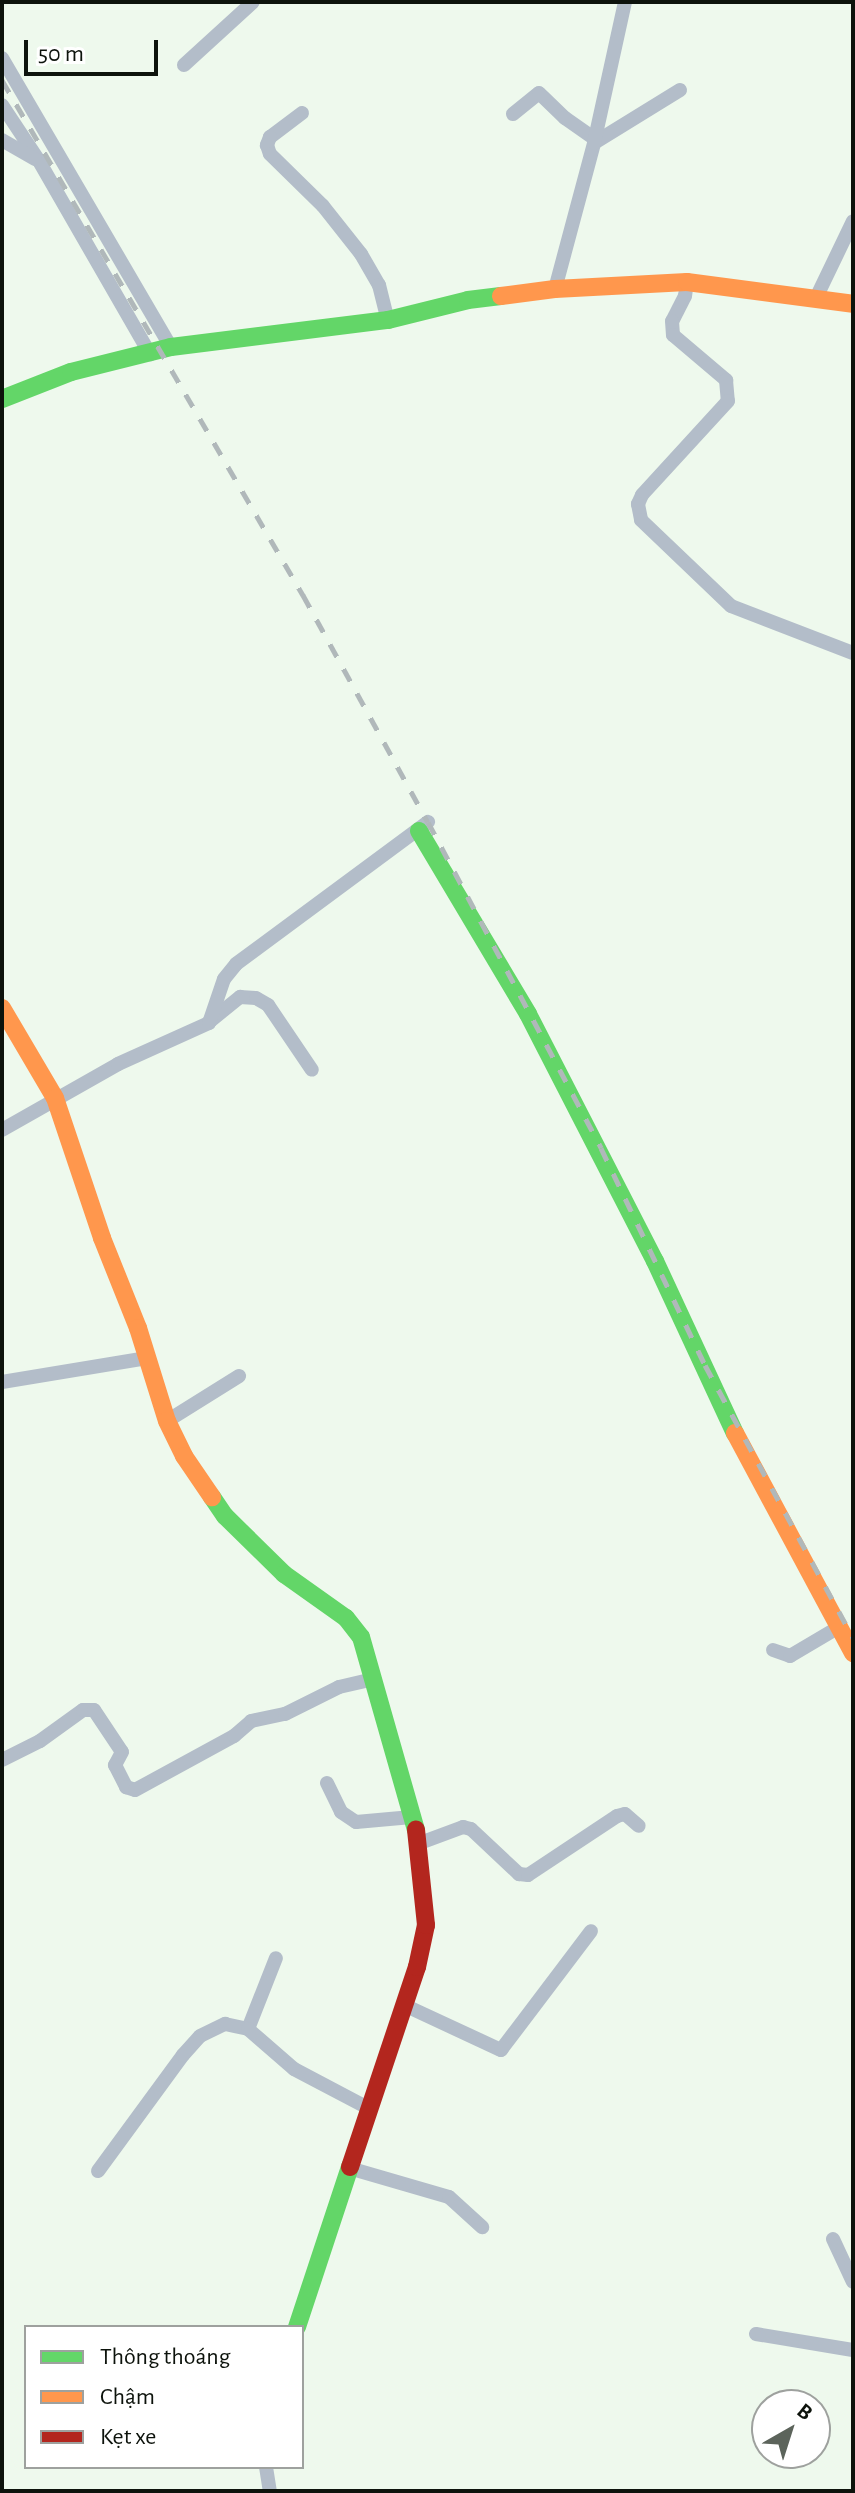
<!DOCTYPE html>
<meta charset="utf-8">
<style>
body{margin:0}
#map{position:relative;width:855px;height:2493px;overflow:hidden;background:#eef9ed;font-family:"Alegreya Sans",sans-serif}
div>[style]{position:absolute}
.street>*{height:14px;margin:-7px;padding:0 7px;transform-origin:7px;border-radius:7px;background:#b3bdc9}
.fast>*{height:18px;margin:-9px;padding:0 9px;transform-origin:9px;border-radius:9px;background:#63d668}
.slow>*{height:18px;margin:-9px;padding:0 9px;transform-origin:9px;border-radius:9px;background:#ff974d}
.jam>*{height:18px;margin:-9px;padding:0 9px;transform-origin:9px;border-radius:9px;background:#b3261e}
.rail>*{height:5px;margin-top:-2.5px;transform-origin:0;background:repeating-linear-gradient(90deg,#b0b8ba 0 14px,transparent 0 28px)}
span{translate:-50% -50%;white-space:nowrap;text-align:center;line-height:1.15;-webkit-text-stroke:6px #fff;paint-order:stroke}
.frame{position:absolute;inset:0;border:4px solid #0d130c;pointer-events:none}
.legend{position:absolute;left:24px;top:2325px;width:280px;height:144px;box-sizing:border-box;background:#fff;border:2px solid #9ea19e;margin:0;padding:10px 14px;list-style:none;font-size:24px;color:#0d130c}
.legend li{display:flex;align-items:center;gap:16px;height:40px}
.legend b{width:40px;border:2px solid #9ea19e}
.north{position:absolute;left:751px;top:2389px;width:80px;height:80px;box-sizing:border-box;background:#fff;border:2px solid #9ea19e;border-radius:50%;rotate:39deg;font-size:22px;font-weight:700;line-height:32px;text-align:center;color:#0d130c}
.north::after{content:'';display:block;margin:auto;width:28px;height:36px;background:#5c645b;clip-path:polygon(50% 0,100% 100%,50% 72%,0 100%)}
.scale{position:absolute;left:24px;top:40px;width:134px;height:36px;box-sizing:border-box;border:4px solid #0d130c;border-top:0;padding-left:10px;font-size:24px;line-height:28px;white-space:nowrap;color:#0d130c;-webkit-text-stroke:6px #fff;paint-order:stroke}
</style>
<div id="map">
<div class="street">
<div style="left:2px;top:58px;width:335px;rotate:59.7deg"></div>
<div style="left:184px;top:65px;width:93px;rotate:-42.4deg"></div>
<div style="left:2px;top:105px;width:67px;rotate:56.5deg"></div>
<div style="left:39px;top:161px;width:223px;rotate:60.1deg"></div>
<div style="left:302px;top:113px;width:40px;rotate:143deg"></div>
<div style="left:270px;top:137px;width:9px;rotate:111deg"></div>
<div style="left:267px;top:145px;width:9px;rotate:72deg"></div>
<div style="left:270px;top:154px;width:74px;rotate:44.5deg"></div>
<div style="left:323px;top:206px;width:61px;rotate:51.6deg"></div>
<div style="left:361px;top:254px;width:36px;rotate:60deg"></div>
<div style="left:379px;top:285px;width:36px;rotate:76deg"></div>
<div style="left:513px;top:114px;width:33px;rotate:-39deg"></div>
<div style="left:539px;top:93px;width:36px;rotate:44deg"></div>
<div style="left:565px;top:118px;width:37px;rotate:35deg"></div>
<div style="left:2px;top:140px;width:38px;rotate:30deg"></div>
<div style="left:594px;top:143px;width:101px;rotate:-31.6deg"></div>
<div style="left:687px;top:282px;width:14px;rotate:98deg"></div>
<div style="left:685px;top:296px;width:28px;rotate:117deg"></div>
<div style="left:672px;top:321px;width:14px;rotate:86deg"></div>
<div style="left:673px;top:335px;width:70px;rotate:40.3deg"></div>
<div style="left:726px;top:380px;width:21px;rotate:85deg"></div>
<div style="left:728px;top:401px;width:127px;rotate:132.5deg"></div>
<div style="left:642px;top:495px;width:10px;rotate:114deg"></div>
<div style="left:638px;top:504px;width:16px;rotate:79deg"></div>
<div style="left:641px;top:520px;width:124px;rotate:43.7deg"></div>
<div style="left:731px;top:606px;width:131px;rotate:21.1deg"></div>
<div style="left:555px;top:289px;width:151px;rotate:-75deg"></div>
<div style="left:594px;top:143px;width:144px;rotate:-77.6deg"></div>
<div style="left:816px;top:298px;width:85px;rotate:-64.3deg"></div>
<div style="left:209px;top:1022px;width:40px;rotate:-39deg"></div>
<div style="left:240px;top:997px;width:16px;rotate:4deg"></div>
<div style="left:256px;top:998px;width:14px;rotate:30deg"></div>
<div style="left:268px;top:1005px;width:78px;rotate:55.9deg"></div>
<div style="left:2px;top:1130px;width:133px;rotate:-29.6deg"></div>
<div style="left:118px;top:1064px;width:100px;rotate:-24.3deg"></div>
<div style="left:209px;top:1023px;width:46px;rotate:-71.2deg"></div>
<div style="left:224px;top:979px;width:19px;rotate:-51deg"></div>
<div style="left:236px;top:964px;width:239px;rotate:-36.5deg"></div>
<div style="left:2px;top:1382px;width:147px;rotate:-9.4deg"></div>
<div style="left:167px;top:1421px;width:85px;rotate:-32deg"></div>
<div style="left:773px;top:1650px;width:18px;rotate:19deg"></div>
<div style="left:790px;top:1656px;width:57px;rotate:-30.6deg"></div>
<div style="left:2px;top:1760px;width:42px;rotate:-26.6deg"></div>
<div style="left:40px;top:1741px;width:53px;rotate:-35.8deg"></div>
<div style="left:83px;top:1710px;width:11px"></div>
<div style="left:94px;top:1710px;width:50px;rotate:56.3deg"></div>
<div style="left:122px;top:1752px;width:15px;rotate:118deg"></div>
<div style="left:115px;top:1765px;width:25px;rotate:63deg"></div>
<div style="left:126px;top:1787px;width:9px;rotate:18deg"></div>
<div style="left:135px;top:1790px;width:113px;rotate:-28.6deg"></div>
<div style="left:234px;top:1736px;width:23px;rotate:-41deg"></div>
<div style="left:251px;top:1721px;width:35px;rotate:-12deg"></div>
<div style="left:285px;top:1714px;width:60px;rotate:-26.6deg"></div>
<div style="left:339px;top:1687px;width:35px;rotate:-13deg"></div>
<div style="left:327px;top:1783px;width:32px;rotate:64deg"></div>
<div style="left:341px;top:1812px;width:18px;rotate:34deg"></div>
<div style="left:356px;top:1822px;width:56px;rotate:-5.1deg"></div>
<div style="left:420px;top:1843px;width:46px;rotate:-20.4deg"></div>
<div style="left:463px;top:1827px;width:8px;rotate:14deg"></div>
<div style="left:471px;top:1829px;width:66px;rotate:43.2deg"></div>
<div style="left:519px;top:1874px;width:9px;rotate:6deg"></div>
<div style="left:528px;top:1875px;width:107px;rotate:-33.5deg"></div>
<div style="left:617px;top:1816px;width:8px;rotate:-14deg"></div>
<div style="left:625px;top:1814px;width:18px;rotate:41deg"></div>
<div style="left:404px;top:2005px;width:107px;rotate:24.9deg"></div>
<div style="left:501px;top:2050px;width:149px;rotate:-52.9deg"></div>
<div style="left:248px;top:2029px;width:76px;rotate:-68.5deg"></div>
<div style="left:349px;top:2168px;width:104px;rotate:16.2deg"></div>
<div style="left:449px;top:2197px;width:45px;rotate:42.3deg"></div>
<div style="left:98px;top:2171px;width:144px;rotate:-53.8deg"></div>
<div style="left:183px;top:2055px;width:25px;rotate:-48deg"></div>
<div style="left:200px;top:2036px;width:28px;rotate:-26deg"></div>
<div style="left:225px;top:2024px;width:24px;rotate:12deg"></div>
<div style="left:248px;top:2029px;width:61px;rotate:41deg"></div>
<div style="left:294px;top:2069px;width:84px;rotate:27.8deg"></div>
<div style="left:833px;top:2239px;width:47px;rotate:65.1deg"></div>
<div style="left:756px;top:2334px;width:98px;rotate:9.4deg"></div>
<div style="left:266px;top:2467px;width:24px;rotate:81deg"></div>
</div>
<div class="fast">
<div style="left:2px;top:399px;width:74px;rotate:-21.4deg"></div>
<div style="left:71px;top:372px;width:103px;rotate:-14deg"></div>
<div style="left:171px;top:347px;width:219px;rotate:-7.1deg"></div>
<div style="left:388px;top:320px;width:82px;rotate:-14deg"></div>
<div style="left:468px;top:300px;width:33px;rotate:-7deg"></div>
<div style="left:419px;top:831px;width:213px;rotate:59.2deg"></div>
<div style="left:528px;top:1014px;width:278px;rotate:62.8deg"></div>
<div style="left:655px;top:1261px;width:190px;rotate:65.1deg"></div>
<div style="left:212px;top:1497px;width:23px;rotate:56deg"></div>
<div style="left:225px;top:1516px;width:83px;rotate:44.5deg"></div>
<div style="left:284px;top:1574px;width:76px;rotate:35.4deg"></div>
<div style="left:346px;top:1618px;width:24px;rotate:52deg"></div>
<div style="left:361px;top:1637px;width:201px;rotate:74.1deg"></div>
<div style="left:297px;top:2327px;width:169px;rotate:-71.7deg"></div>
</div>
<div class="slow">
<div style="left:501px;top:296px;width:54px;rotate:-7.4deg"></div>
<div style="left:555px;top:289px;width:132px;rotate:-3deg"></div>
<div style="left:687px;top:282px;width:167px;rotate:7.5deg"></div>
<div style="left:2px;top:1008px;width:104px;rotate:59.5deg"></div>
<div style="left:55px;top:1098px;width:148px;rotate:71.4deg"></div>
<div style="left:102px;top:1238px;width:97px;rotate:68.2deg"></div>
<div style="left:138px;top:1328px;width:97px;rotate:72.7deg"></div>
<div style="left:167px;top:1421px;width:39px;rotate:64deg"></div>
<div style="left:184px;top:1456px;width:50px;rotate:55.7deg"></div>
<div style="left:735px;top:1433px;width:250px;rotate:61.8deg"></div>
</div>
<div class="jam">
<div style="left:350px;top:2167px;width:211px;rotate:-71.5deg"></div>
<div style="left:417px;top:1967px;width:43px;rotate:-77.9deg"></div>
<div style="left:426px;top:1925px;width:96px;rotate:-96deg"></div>
</div>
<div class="rail">
<div style="left:2px;top:80px;width:597px;rotate:59.7deg"></div>
<div style="left:303px;top:595px;width:259px;rotate:61.2deg"></div>
<div style="left:428px;top:822px;width:369px;rotate:62deg"></div>
<div style="left:601px;top:1148px;width:241px;rotate:64.4deg"></div>
<div style="left:705px;top:1365px;width:311px;rotate:61.5deg"></div>
</div>
<div class="frame"></div>
<ul class="legend">
<li><b style="height:10px;background:#63d668"></b>Thông thoáng</li>
<li><b style="height:10px;background:#ff974d"></b>Chậm</li>
<li><b style="height:10px;background:#b3261e"></b>Kẹt xe</li>
</ul>
<div class="north">B</div>
<div class="scale">50 m</div>
</div>
